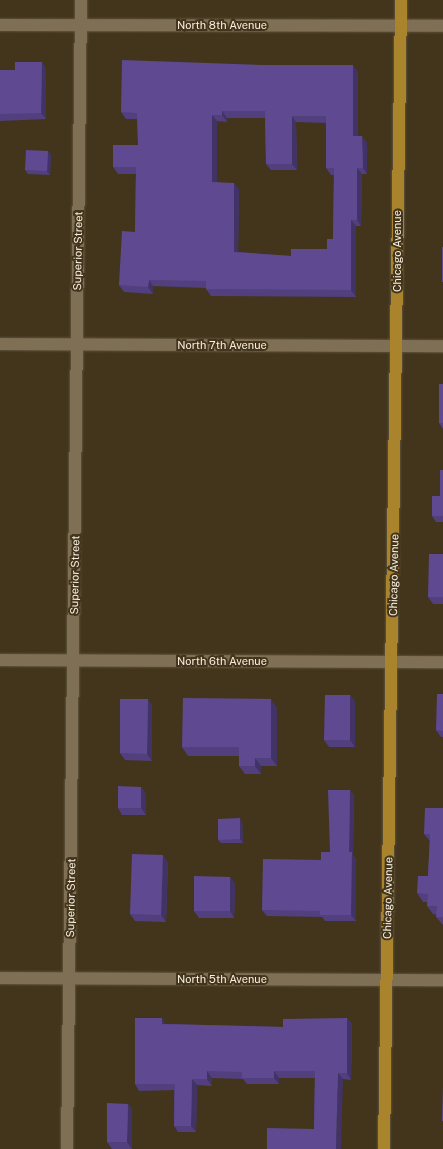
<!DOCTYPE html>
<style>
body{margin:0}
#map{position:relative;width:443px;height:1149px;overflow:hidden;background:#43351c;font-family:"Public Sans",sans-serif}
div>[style]{position:absolute}
.roads{filter:drop-shadow(0 0 1px #5f533c) drop-shadow(0 0 1px #5f533c)}
.minor>*{height:12px;margin:-6px;padding:0 6px;transform-origin:6px;border-radius:6px;background:#7f6f54}
.major>*{height:12px;margin:-6px;padding:0 6px;transform-origin:6px;border-radius:6px;background:#aa832d}
.wall>*{inset:0;background:#523f7d}
.shaded-wall>*{inset:0;background:#423366}
.building>*{inset:0;background:#5f4991}
span{translate:-50% -50%;white-space:nowrap;text-align:center;line-height:1.15;-webkit-text-stroke:4px #43351c;paint-order:stroke}
.street-label{font-size:11px;color:#f8efe0}
</style>
<div id="map">
<div class="roads">
<div class="minor">
<div style="left:0;top:25px;width:443px;rotate:0.1deg"></div>
<div style="left:0;top:344px;width:443px;rotate:0.3deg"></div>
<div style="left:0;top:660px;width:443px;rotate:0.3deg"></div>
<div style="left:0;top:978px;width:443px;rotate:0.3deg"></div>
<div style="left:67px;top:1149px;width:1149px;rotate:-89.3deg"></div>
</div>
<div class="major">
<div style="left:384px;top:1149px;width:1149px;rotate:-89.15deg"></div>
</div>
</div>
<div class="wall">
<div style="clip-path:polygon(42px 62px,46px 69px,46px 119px,0 121px,0 70px,15px 70px)"></div>
<div style="clip-path:polygon(evenodd,358px 72px,358px 136px,362px 136px,367px 143px,367px 174px,362px 174px,361px 226px,356px 226px,356px 297px,211px 296px,206px 289px,206px 288px,153px 286px,153px 294px,124px 292px,119px 285px,135px 232px,136px 174px,118px 174px,113px 167px,138px 145px,137px 119px,126px 119px,121px 112px,358px 72px,227px 118px,265px 118px,266px 164px,271px 170px,297px 170px,296px 122px,326px 123px,326px 168px,331px 175px,334px 175px,333px 239px,327px 249px,291px 256px,238px 252px,239px 189px,217px 182px,217px 121px,227px 122px,227px 118px)"></div>
<div style="clip-path:polygon(48px 151px,51px 155px,50px 175px,28px 174px,25px 170px)"></div>
<div style="clip-path:polygon(443px 384px,443px 429px,439px 423px)"></div>
<div style="clip-path:polygon(443px 470px,443px 522px,436px 522px,432px 516px,440px 496px)"></div>
<div style="clip-path:polygon(443px 554px,443px 604px,433px 604px,428px 597px)"></div>
<div style="clip-path:polygon(443px 694px,443px 737px,441px 737px,436px 730px)"></div>
<div style="clip-path:polygon(350px 695px,355px 702px,355px 747px,329px 747px,324px 740px)"></div>
<div style="clip-path:polygon(148px 699px,152px 706px,152px 761px,125px 760px,120px 753px)"></div>
<div style="clip-path:polygon(277px 708px,277px 766px,261px 766px,261px 774px,245px 774px,239px 766px,239px 756px,188px 756px,182px 747px)"></div>
<div style="clip-path:polygon(141px 787px,146px 794px,146px 815px,122px 815px,118px 808px)"></div>
<div style="clip-path:polygon(350px 790px,354px 796px,353px 855px,356px 859px,356px 921px,325px 921px,322px 917px,267px 916px,262px 910px,330px 852px)"></div>
<div style="clip-path:polygon(443px 808px,443px 925px,436px 917px,437px 915px,433px 914px,427px 906px,427px 902px,423px 902px,417px 893px,428px 876px,430px 841px,424px 834px)"></div>
<div style="clip-path:polygon(242px 822px,243px 843px,221px 843px,218px 840px)"></div>
<div style="clip-path:polygon(168px 862px,166px 922px,135px 921px,130px 914px)"></div>
<div style="clip-path:polygon(230px 877px,235px 884px,234px 918px,199px 918px,194px 911px)"></div>
<div style="clip-path:polygon(347px 1018px,352px 1024px,351px 1080px,343px 1079px,314px 1129px,315px 1078px,279px 1078px,279px 1084px,247px 1084px,243px 1079px,212px 1078px,212px 1086px,197px 1085px,196px 1132px,178px 1132px,174px 1126px,174px 1090px,139px 1091px,135px 1084px,166px 1024px,283px 1027px)"></div>
<div style="clip-path:polygon(128px 1104px,132px 1110px,132px 1149px,112px 1149px,107px 1142px)"></div>
</div>
<div class="shaded-wall">
<div style="clip-path:polygon(42px 62px,46px 69px,46px 119px,41px 113px)"></div>
<div style="clip-path:polygon(353px 65px,358px 72px,358px 143px,353px 136px)"></div>
<div style="clip-path:polygon(222px 111px,227px 118px,227px 122px,222px 115px)"></div>
<div style="clip-path:polygon(212px 115px,217px 121px,217px 189px,212px 182px)"></div>
<div style="clip-path:polygon(292px 116px,296px 122px,297px 170px,292px 164px)"></div>
<div style="clip-path:polygon(362px 136px,367px 143px,367px 174px,363px 168px)"></div>
<div style="clip-path:polygon(48px 151px,51px 155px,50px 175px,47px 171px)"></div>
<div style="clip-path:polygon(357px 168px,362px 174px,361px 226px,357px 220px)"></div>
<div style="clip-path:polygon(234px 183px,239px 189px,238px 259px,234px 252px)"></div>
<div style="clip-path:polygon(351px 220px,356px 226px,356px 297px,351px 290px)"></div>
<div style="clip-path:polygon(149px 280px,153px 286px,153px 294px,148px 287px)"></div>
<div style="clip-path:polygon(350px 695px,355px 702px,355px 747px,350px 740px)"></div>
<div style="clip-path:polygon(148px 699px,152px 706px,152px 761px,147px 754px)"></div>
<div style="clip-path:polygon(271px 699px,277px 708px,277px 766px,271px 758px)"></div>
<div style="clip-path:polygon(255px 758px,261px 766px,261px 774px,255px 766px)"></div>
<div style="clip-path:polygon(141px 787px,146px 794px,146px 815px,141px 808px)"></div>
<div style="clip-path:polygon(350px 790px,354px 796px,353px 855px,356px 859px,356px 921px,351px 915px,349px 852px)"></div>
<div style="clip-path:polygon(240px 818px,242px 822px,243px 843px,240px 839px)"></div>
<div style="clip-path:polygon(163px 855px,168px 862px,166px 922px,161px 915px)"></div>
<div style="clip-path:polygon(230px 877px,235px 884px,234px 918px,230px 911px)"></div>
<div style="clip-path:polygon(162px 1018px,166px 1025px,162px 1024px)"></div>
<div style="clip-path:polygon(347px 1018px,352px 1024px,351px 1080px,347px 1073px)"></div>
<div style="clip-path:polygon(207px 1071px,212px 1078px,212px 1086px,207px 1079px)"></div>
<div style="clip-path:polygon(274px 1071px,279px 1078px,279px 1084px,274px 1078px)"></div>
<div style="clip-path:polygon(338px 1073px,343px 1079px,341px 1149px,336px 1149px)"></div>
<div style="clip-path:polygon(192px 1079px,197px 1085px,196px 1132px,191px 1126px)"></div>
<div style="clip-path:polygon(128px 1104px,132px 1110px,132px 1149px,127px 1142px)"></div>
</div>
<div class="building">
<div style="clip-path:polygon(evenodd,122px 60px,261px 65px,353px 65px,353px 136px,362px 136px,363px 168px,357px 168px,357px 220px,351px 220px,351px 290px,206px 289px,206px 281px,149px 280px,148px 287px,119px 285px,122px 231px,135px 232px,136px 167px,113px 167px,113px 145px,138px 145px,137px 113px,121px 112px,122px 60px,222px 111px,265px 111px,266px 164px,292px 164px,292px 116px,326px 116px,326px 168px,334px 168px,333px 239px,327px 239px,327px 249px,291px 249px,291px 256px,234px 252px,234px 183px,212px 182px,212px 115px,222px 115px,222px 111px)"></div>
<div style="clip-path:polygon(15px 62px,42px 62px,41px 113px,0 114px,0 70px,15px 70px)"></div>
<div style="clip-path:polygon(26px 150px,48px 151px,47px 171px,25px 170px)"></div>
<div style="clip-path:polygon(442px 247px,443px 247px,443px 282px,442px 282px)"></div>
<div style="clip-path:polygon(439px 384px,443px 384px,443px 423px,439px 423px)"></div>
<div style="clip-path:polygon(440px 470px,443px 470px,443px 516px,432px 516px,432px 496px,440px 496px)"></div>
<div style="clip-path:polygon(429px 554px,443px 554px,443px 597px,428px 597px)"></div>
<div style="clip-path:polygon(437px 694px,443px 694px,443px 731px,436px 730px)"></div>
<div style="clip-path:polygon(325px 695px,350px 695px,350px 740px,324px 740px)"></div>
<div style="clip-path:polygon(183px 698px,271px 699px,271px 758px,255px 758px,255px 766px,239px 766px,239px 747px,182px 747px)"></div>
<div style="clip-path:polygon(120px 699px,148px 699px,147px 754px,120px 753px)"></div>
<div style="clip-path:polygon(118px 786px,141px 787px,141px 808px,118px 808px)"></div>
<div style="clip-path:polygon(328px 790px,350px 790px,349px 852px,352px 852px,351px 915px,320px 915px,320px 911px,262px 910px,263px 859px,321px 860px,321px 852px,330px 852px)"></div>
<div style="clip-path:polygon(425px 808px,443px 808px,443px 917px,436px 917px,437px 906px,427px 906px,428px 894px,417px 893px,418px 876px,428px 876px,430px 834px,424px 834px)"></div>
<div style="clip-path:polygon(240px 818px,240px 839px,218px 840px,218px 819px)"></div>
<div style="clip-path:polygon(132px 854px,163px 855px,161px 915px,130px 914px)"></div>
<div style="clip-path:polygon(194px 876px,230px 877px,230px 911px,194px 911px)"></div>
<div style="clip-path:polygon(135px 1018px,162px 1018px,162px 1024px,283px 1027px,283px 1019px,347px 1018px,347px 1073px,338px 1073px,336px 1149px,267px 1149px,267px 1128px,314px 1129px,315px 1071px,274px 1071px,274px 1078px,242px 1078px,242px 1072px,207px 1071px,207px 1079px,192px 1079px,191px 1126px,174px 1126px,175px 1084px,135px 1084px)"></div>
<div style="clip-path:polygon(443px 1085px,443px 1121px,442px 1121px)"></div>
<div style="clip-path:polygon(107px 1103px,128px 1104px,127px 1142px,107px 1142px)"></div>
</div>
<div class="street-label">
<span style="left:222px;top:25px">North 8th Avenue</span>
<span style="left:78px;top:251px;rotate:-89deg">Superior Street</span>
<span style="left:397px;top:251px;rotate:-90deg">Chicago Avenue</span>
<span style="left:222px;top:345px">North 7th Avenue</span>
<span style="left:75px;top:575px;rotate:-89deg">Superior Street</span>
<span style="left:394px;top:575px;rotate:-89deg">Chicago Avenue</span>
<span style="left:222px;top:661px">North 6th Avenue</span>
<span style="left:71px;top:898px;rotate:-89deg">Superior Street</span>
<span style="left:388px;top:898px;rotate:-89deg">Chicago Avenue</span>
<span style="left:222px;top:979px">North 5th Avenue</span>
</div>
</div>
